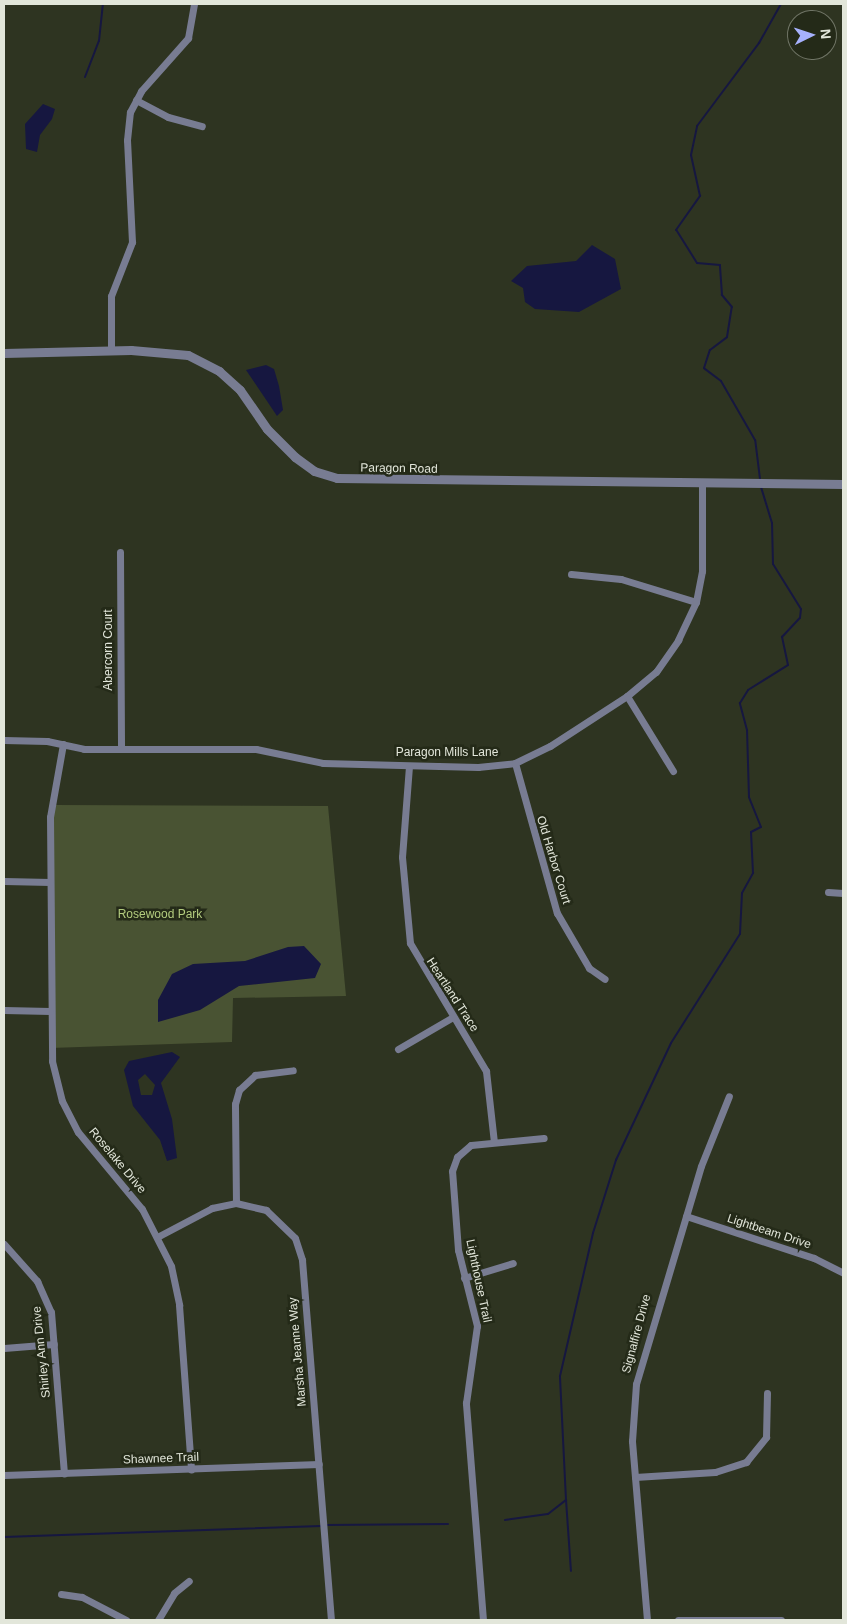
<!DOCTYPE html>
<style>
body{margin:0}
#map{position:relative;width:847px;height:1624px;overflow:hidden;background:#2e3421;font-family:Arial,sans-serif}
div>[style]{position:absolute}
.green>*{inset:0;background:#495333}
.water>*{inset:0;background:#161740}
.stream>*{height:2px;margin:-1px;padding:0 1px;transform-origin:1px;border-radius:1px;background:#161740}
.minor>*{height:7px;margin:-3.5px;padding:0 3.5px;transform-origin:3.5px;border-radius:3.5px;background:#787c92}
.tertiary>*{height:9px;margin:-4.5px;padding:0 4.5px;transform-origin:4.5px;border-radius:4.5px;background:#787c92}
span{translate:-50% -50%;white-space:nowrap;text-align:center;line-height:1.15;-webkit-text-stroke:5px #242a18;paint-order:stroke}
.street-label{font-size:12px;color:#e2e6da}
.park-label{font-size:12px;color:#b3cc7e}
.frame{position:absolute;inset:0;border:5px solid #e2e6da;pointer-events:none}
.north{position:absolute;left:787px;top:10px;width:50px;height:50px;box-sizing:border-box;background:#242a18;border:1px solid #707566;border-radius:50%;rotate:86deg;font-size:14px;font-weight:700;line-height:20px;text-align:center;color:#e2e6da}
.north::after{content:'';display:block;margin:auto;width:18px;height:22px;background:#a6b1fc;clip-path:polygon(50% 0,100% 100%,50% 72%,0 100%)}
</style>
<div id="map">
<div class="green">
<div style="clip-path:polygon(52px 805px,328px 806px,346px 996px,233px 998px,232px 1042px,50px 1048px)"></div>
</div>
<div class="water">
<div style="clip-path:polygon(43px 104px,55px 109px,52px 119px,40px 135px,37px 152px,26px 149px,25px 124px)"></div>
<div style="clip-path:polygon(592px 245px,615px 259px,621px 289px,579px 312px,535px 309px,525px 302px,523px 288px,511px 281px,527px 266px,576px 261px)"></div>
<div style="clip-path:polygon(266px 365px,274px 369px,279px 386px,283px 410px,277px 416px,246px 370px)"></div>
<div style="clip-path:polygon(304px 946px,321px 964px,315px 978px,239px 986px,200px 1010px,158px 1022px,158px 1000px,172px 974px,193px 964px,245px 961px,288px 947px)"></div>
<div style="clip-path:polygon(evenodd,172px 1052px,180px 1057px,161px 1083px,172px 1119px,177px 1158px,167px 1161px,160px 1140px,133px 1106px,124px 1070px,129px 1061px,172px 1052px,145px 1074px,155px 1085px,152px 1095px,141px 1095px,138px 1080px,145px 1074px)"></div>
</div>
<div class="stream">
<div style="left:85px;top:77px;width:39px;rotate:-69deg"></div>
<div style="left:99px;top:41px;width:37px;rotate:-84deg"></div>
<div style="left:760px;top:479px;width:39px;rotate:-97deg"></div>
<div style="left:755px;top:440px;width:68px;rotate:-120deg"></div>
<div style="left:721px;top:381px;width:21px;rotate:-143deg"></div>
<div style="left:704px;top:368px;width:19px;rotate:-72deg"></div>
<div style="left:710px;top:350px;width:21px;rotate:-37deg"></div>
<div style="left:727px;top:337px;width:30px;rotate:-81deg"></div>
<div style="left:732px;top:307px;width:16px;rotate:-130deg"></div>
<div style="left:722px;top:295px;width:30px;rotate:-94deg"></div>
<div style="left:720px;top:265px;width:23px;rotate:-175deg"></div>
<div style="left:697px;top:263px;width:39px;rotate:-122deg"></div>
<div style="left:676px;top:230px;width:42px;rotate:-54.8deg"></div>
<div style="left:700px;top:196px;width:42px;rotate:-102.4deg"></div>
<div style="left:691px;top:155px;width:30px;rotate:-78deg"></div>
<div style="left:697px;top:126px;width:104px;rotate:-53.2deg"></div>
<div style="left:759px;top:43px;width:45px;rotate:-60.6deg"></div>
<div style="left:566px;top:1500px;width:71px;rotate:86deg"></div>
<div style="left:505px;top:1520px;width:43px;rotate:-7.9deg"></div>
<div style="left:548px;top:1514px;width:23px;rotate:-38deg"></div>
<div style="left:566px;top:1500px;width:124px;rotate:-92.8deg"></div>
<div style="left:560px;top:1376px;width:147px;rotate:-77deg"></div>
<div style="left:593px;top:1233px;width:77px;rotate:-72.5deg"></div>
<div style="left:616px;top:1160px;width:129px;rotate:-64.8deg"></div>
<div style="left:671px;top:1043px;width:129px;rotate:-57.7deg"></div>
<div style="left:740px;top:934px;width:41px;rotate:-87.2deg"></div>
<div style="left:742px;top:893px;width:23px;rotate:-61deg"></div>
<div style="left:753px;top:873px;width:41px;rotate:-92.8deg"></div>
<div style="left:751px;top:832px;width:11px;rotate:-27deg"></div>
<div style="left:761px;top:827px;width:32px;rotate:-112deg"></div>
<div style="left:749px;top:797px;width:67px;rotate:-91.7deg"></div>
<div style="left:747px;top:730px;width:28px;rotate:-105deg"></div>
<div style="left:740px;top:703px;width:15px;rotate:-58deg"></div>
<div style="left:748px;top:690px;width:47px;rotate:-32deg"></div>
<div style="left:788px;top:665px;width:29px;rotate:-102deg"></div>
<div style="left:782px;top:637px;width:26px;rotate:-47deg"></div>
<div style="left:800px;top:618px;width:9px;rotate:-84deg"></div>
<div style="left:801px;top:609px;width:53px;rotate:-121.9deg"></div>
<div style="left:773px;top:564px;width:41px;rotate:-91.4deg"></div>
<div style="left:772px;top:523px;width:39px;rotate:-107deg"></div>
<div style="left:325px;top:1525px;width:123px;rotate:-0.5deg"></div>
<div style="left:4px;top:1537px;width:317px;rotate:-2deg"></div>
</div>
<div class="minor">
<div style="left:136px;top:100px;width:36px;rotate:28deg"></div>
<div style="left:168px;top:117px;width:35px;rotate:15deg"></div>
<div style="left:111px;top:351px;width:55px;rotate:-90deg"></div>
<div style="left:111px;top:296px;width:58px;rotate:-68.7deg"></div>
<div style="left:132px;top:242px;width:102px;rotate:-92.8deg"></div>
<div style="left:127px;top:140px;width:28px;rotate:-84deg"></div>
<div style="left:130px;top:112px;width:24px;rotate:-62deg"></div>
<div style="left:141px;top:91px;width:71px;rotate:-48.4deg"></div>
<div style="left:188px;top:38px;width:35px;rotate:-80deg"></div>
<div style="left:120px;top:552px;width:197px;rotate:89.7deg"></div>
<div style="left:571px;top:574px;width:50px;rotate:5.7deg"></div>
<div style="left:621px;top:579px;width:78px;rotate:17deg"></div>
<div style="left:627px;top:696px;width:88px;rotate:58.5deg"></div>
<div style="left:4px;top:740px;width:43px;rotate:1.3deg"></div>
<div style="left:47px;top:741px;width:38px;rotate:12deg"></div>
<div style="left:84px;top:749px;width:172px"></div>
<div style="left:256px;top:749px;width:68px;rotate:11.8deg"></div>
<div style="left:323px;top:763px;width:155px;rotate:1.5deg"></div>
<div style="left:478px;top:767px;width:37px;rotate:-6deg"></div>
<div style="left:515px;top:763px;width:39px;rotate:-26deg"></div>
<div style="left:550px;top:746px;width:92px;rotate:-33deg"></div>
<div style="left:627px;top:696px;width:38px;rotate:-40deg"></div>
<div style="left:656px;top:672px;width:39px;rotate:-55deg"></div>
<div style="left:678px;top:640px;width:42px;rotate:-64.7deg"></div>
<div style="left:696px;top:602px;width:32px;rotate:-79deg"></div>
<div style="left:702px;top:571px;width:88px;rotate:-90deg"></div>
<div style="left:63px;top:744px;width:74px;rotate:100.1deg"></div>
<div style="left:50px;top:817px;width:244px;rotate:89.5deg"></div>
<div style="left:52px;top:1061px;width:41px;rotate:76deg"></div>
<div style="left:62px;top:1101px;width:35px;rotate:63deg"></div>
<div style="left:78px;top:1132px;width:100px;rotate:50.3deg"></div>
<div style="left:142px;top:1209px;width:64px;rotate:63deg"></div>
<div style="left:171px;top:1266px;width:40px;rotate:78deg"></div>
<div style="left:179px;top:1305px;width:165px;rotate:85.8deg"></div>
<div style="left:515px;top:763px;width:156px;rotate:74.4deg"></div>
<div style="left:557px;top:913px;width:64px;rotate:59.8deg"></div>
<div style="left:589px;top:968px;width:19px;rotate:35deg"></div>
<div style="left:409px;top:766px;width:91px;rotate:94.4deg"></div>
<div style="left:402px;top:857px;width:86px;rotate:84.7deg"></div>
<div style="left:410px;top:943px;width:149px;rotate:59.3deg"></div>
<div style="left:486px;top:1071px;width:71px;rotate:83.6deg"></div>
<div style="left:4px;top:881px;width:46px;rotate:1.2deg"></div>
<div style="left:828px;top:892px;width:15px;rotate:4deg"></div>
<div style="left:4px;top:1010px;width:46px;rotate:1.2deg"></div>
<div style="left:398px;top:1049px;width:64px;rotate:-30.2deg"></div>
<div style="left:236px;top:1203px;width:99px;rotate:-90.6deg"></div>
<div style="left:235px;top:1104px;width:15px;rotate:-74deg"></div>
<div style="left:239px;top:1090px;width:22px;rotate:-43deg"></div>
<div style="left:255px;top:1075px;width:38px;rotate:-7deg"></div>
<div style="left:686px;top:1216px;width:135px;rotate:18.2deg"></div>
<div style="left:814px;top:1258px;width:33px;rotate:27deg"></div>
<div style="left:159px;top:1236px;width:60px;rotate:-27.8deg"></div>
<div style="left:212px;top:1208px;width:25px;rotate:-12deg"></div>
<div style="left:236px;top:1203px;width:31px;rotate:13deg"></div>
<div style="left:266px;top:1210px;width:40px;rotate:44deg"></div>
<div style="left:295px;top:1238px;width:23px;rotate:72deg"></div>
<div style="left:302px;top:1260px;width:361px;rotate:85.4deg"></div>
<div style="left:4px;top:1244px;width:50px;rotate:48.3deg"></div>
<div style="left:37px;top:1281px;width:34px;rotate:66deg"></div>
<div style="left:51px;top:1312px;width:162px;rotate:85.4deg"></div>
<div style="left:464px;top:1278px;width:51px;rotate:-17deg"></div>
<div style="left:4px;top:1348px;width:50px;rotate:-4.6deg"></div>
<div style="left:4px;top:1475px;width:315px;rotate:-2deg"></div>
<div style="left:635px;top:1477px;width:80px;rotate:-3.6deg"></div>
<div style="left:715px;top:1472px;width:33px;rotate:-18deg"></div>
<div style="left:746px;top:1462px;width:32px;rotate:-51deg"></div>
<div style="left:766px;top:1437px;width:44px;rotate:-88.7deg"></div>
<div style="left:61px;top:1594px;width:21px;rotate:8deg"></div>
<div style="left:82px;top:1597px;width:50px;rotate:27.6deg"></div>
<div style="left:158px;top:1620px;width:31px;rotate:-59deg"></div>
<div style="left:174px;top:1593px;width:19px;rotate:-39deg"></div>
<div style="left:483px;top:1620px;width:218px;rotate:-94.5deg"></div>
<div style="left:466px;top:1403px;width:78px;rotate:-81.9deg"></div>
<div style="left:477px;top:1326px;width:78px;rotate:-104deg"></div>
<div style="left:458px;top:1250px;width:79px;rotate:-94.3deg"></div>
<div style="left:452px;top:1171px;width:15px;rotate:-70deg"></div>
<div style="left:457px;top:1157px;width:18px;rotate:-41deg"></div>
<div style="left:471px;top:1145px;width:73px;rotate:-5.5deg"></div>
<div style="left:647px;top:1620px;width:180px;rotate:-94.8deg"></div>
<div style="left:632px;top:1441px;width:57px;rotate:-86deg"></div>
<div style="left:636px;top:1384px;width:227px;rotate:-73.4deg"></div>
<div style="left:701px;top:1166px;width:75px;rotate:-68.2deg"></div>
<div style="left:678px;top:1620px;width:103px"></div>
</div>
<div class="tertiary">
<div style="left:4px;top:353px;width:127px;rotate:-1.4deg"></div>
<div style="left:131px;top:350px;width:57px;rotate:5deg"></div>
<div style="left:188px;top:355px;width:35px;rotate:27deg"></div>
<div style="left:219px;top:371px;width:28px;rotate:42deg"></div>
<div style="left:240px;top:390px;width:47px;rotate:55.3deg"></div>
<div style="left:267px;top:429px;width:40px;rotate:45deg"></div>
<div style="left:295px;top:457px;width:24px;rotate:36deg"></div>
<div style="left:314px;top:471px;width:24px;rotate:17deg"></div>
<div style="left:337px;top:478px;width:506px;rotate:0.68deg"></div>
</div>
<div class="street-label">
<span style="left:399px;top:469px;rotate:1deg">Paragon Road</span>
<span style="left:109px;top:650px;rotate:-90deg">Abercorn Court</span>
<span style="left:447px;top:753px">Paragon Mills Lane</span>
<span style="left:553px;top:860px;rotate:73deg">Old Harbor Court</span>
<span style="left:452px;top:995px;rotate:57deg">Heartland Trace</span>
<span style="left:117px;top:1161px;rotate:50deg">Roselake Drive</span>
<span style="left:769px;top:1232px;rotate:18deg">Lightbeam Drive</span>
<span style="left:478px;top:1281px;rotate:78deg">Lighthouse Trail</span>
<span style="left:637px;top:1334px;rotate:-75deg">Signalfire Drive</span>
<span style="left:42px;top:1352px;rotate:-96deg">Shirley Ann Drive</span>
<span style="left:298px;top:1352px;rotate:-95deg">Marsha Jeanne Way</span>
<span style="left:161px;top:1459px;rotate:-2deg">Shawnee Trail</span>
</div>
<div class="park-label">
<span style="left:160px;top:915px">Rosewood Park</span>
</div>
<div class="frame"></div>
<div class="north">N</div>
</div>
